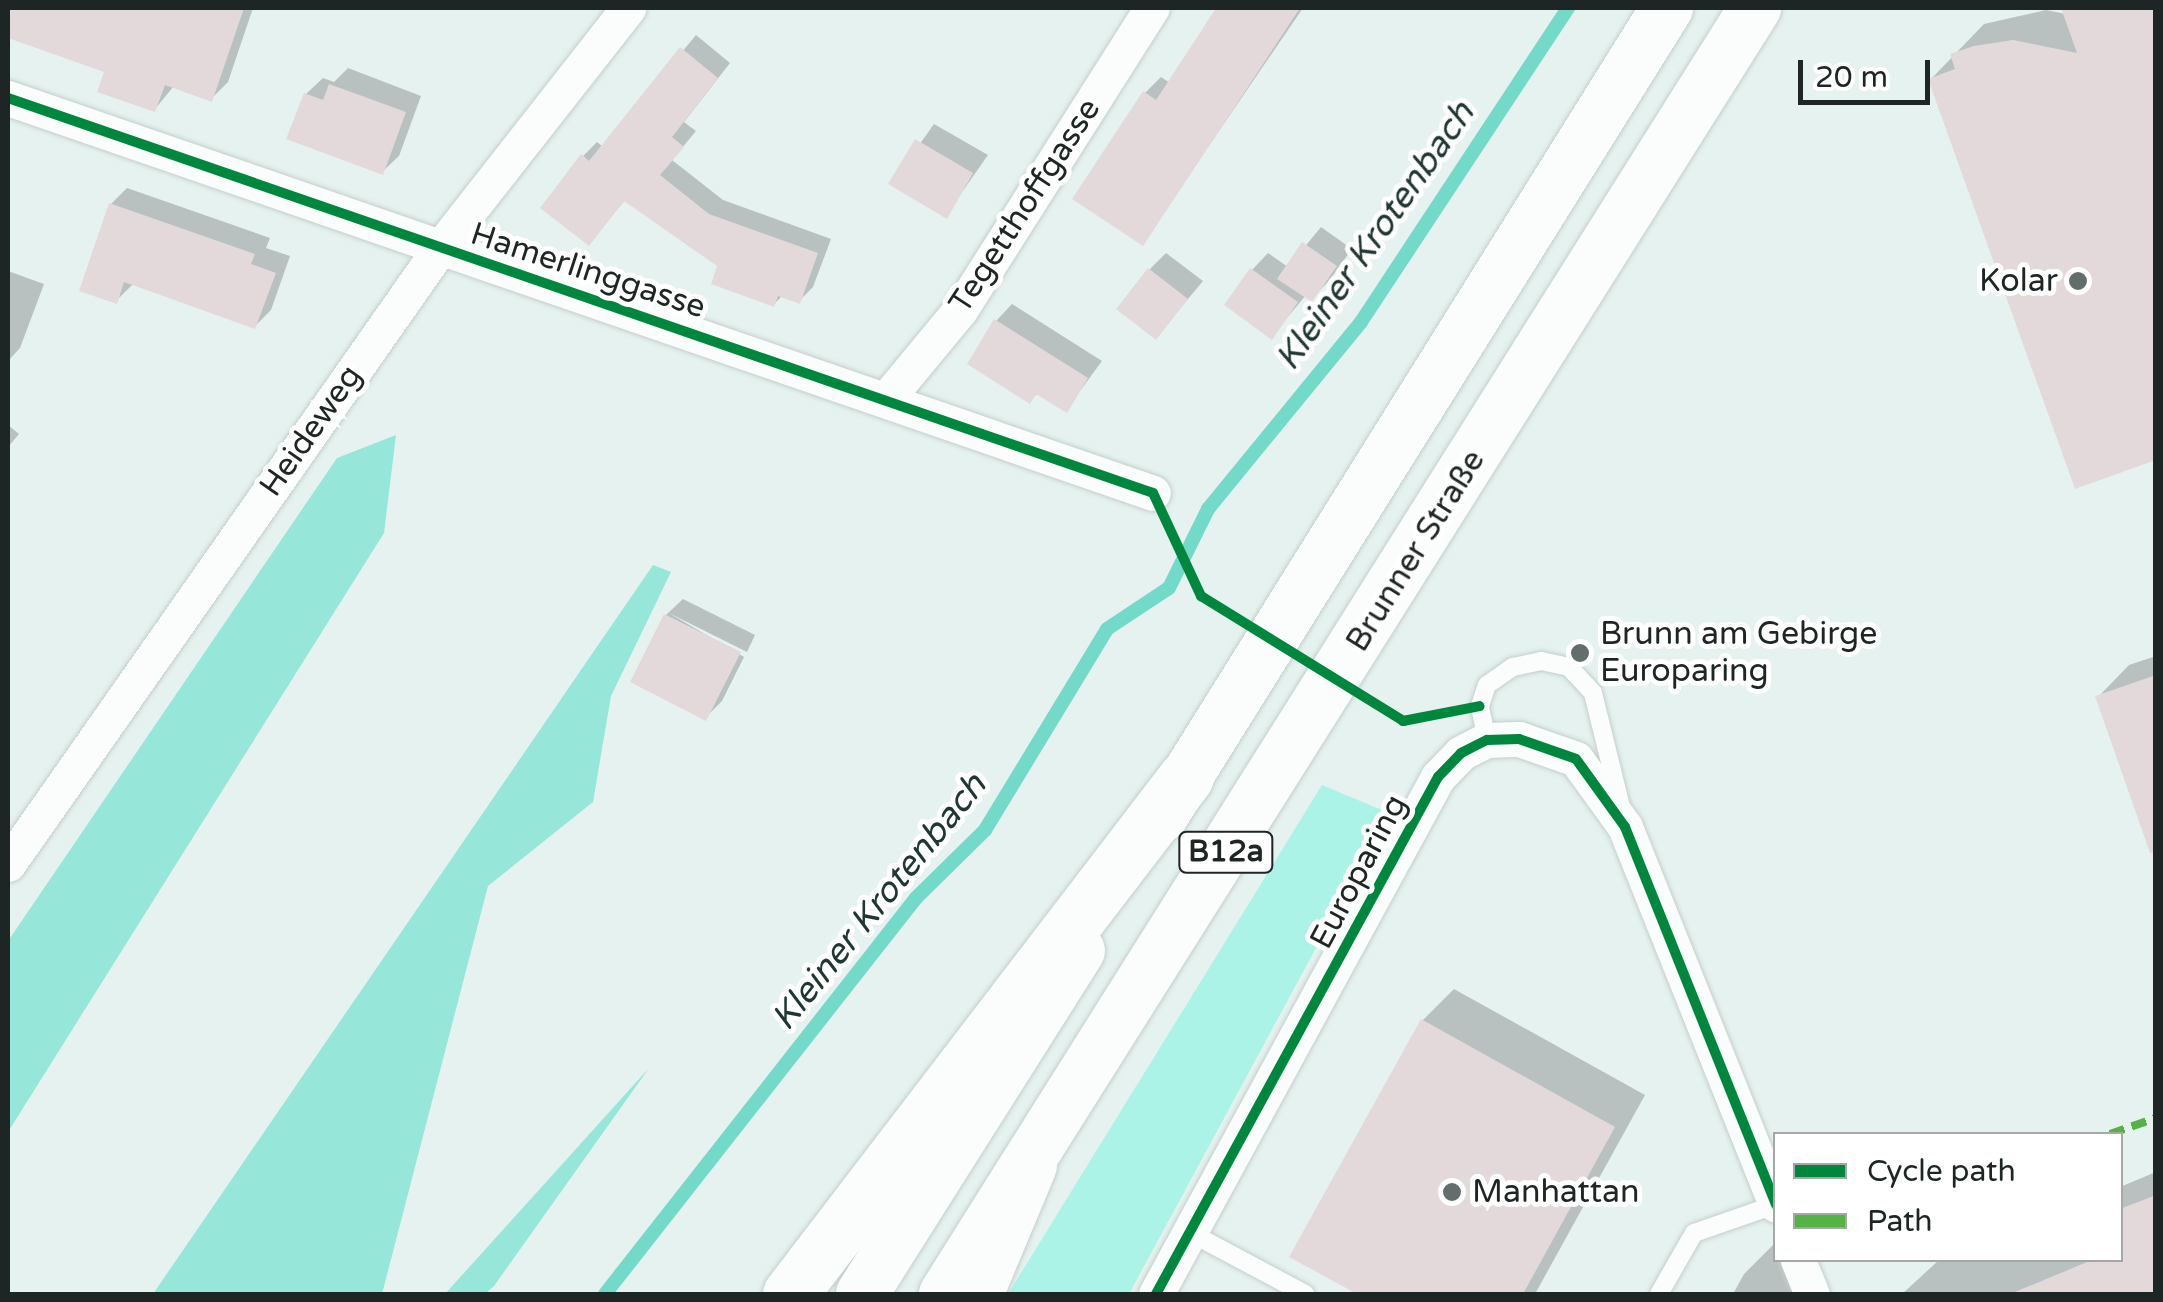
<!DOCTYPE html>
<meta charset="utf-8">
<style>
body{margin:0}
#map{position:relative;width:2163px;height:1302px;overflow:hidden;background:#e6f2ef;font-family:"Varela Round",sans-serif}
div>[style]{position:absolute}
.green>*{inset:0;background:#abf3e6}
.forest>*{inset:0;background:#96e6d9}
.shadow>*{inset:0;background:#0003}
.stream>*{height:14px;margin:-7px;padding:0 7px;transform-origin:7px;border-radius:7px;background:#73d9c9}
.building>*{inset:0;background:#e3d9db}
.roads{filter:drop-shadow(0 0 2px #c4cfcc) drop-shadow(0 0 2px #c4cfcc)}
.service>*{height:18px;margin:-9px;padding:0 9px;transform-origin:9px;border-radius:9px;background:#fbfdfd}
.minor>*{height:35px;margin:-17.5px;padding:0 17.5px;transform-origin:17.5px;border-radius:17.5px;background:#fbfdfd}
.primary>*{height:52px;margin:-26px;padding:0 26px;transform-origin:26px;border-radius:26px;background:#fbfdfd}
.motorway>*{height:55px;margin:-27.5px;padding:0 27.5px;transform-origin:27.5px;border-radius:27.5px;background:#fbfdfd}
.quiet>*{height:8px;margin-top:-4px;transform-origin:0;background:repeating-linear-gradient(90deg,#55b245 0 15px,transparent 0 23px)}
.cycleway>*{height:10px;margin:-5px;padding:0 5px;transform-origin:5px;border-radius:5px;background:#00873e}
.dots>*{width:28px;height:28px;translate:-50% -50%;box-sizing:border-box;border:5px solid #fff;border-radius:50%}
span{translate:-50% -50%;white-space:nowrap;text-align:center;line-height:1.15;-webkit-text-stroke:10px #fff;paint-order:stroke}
.shield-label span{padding:2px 8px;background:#fff;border:2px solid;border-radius:8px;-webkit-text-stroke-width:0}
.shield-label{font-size:30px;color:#1d2624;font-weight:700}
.street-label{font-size:32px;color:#1d2624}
.poi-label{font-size:32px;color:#1d2624}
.right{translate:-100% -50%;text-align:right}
.left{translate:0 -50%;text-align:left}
.water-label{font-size:35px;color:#1f3732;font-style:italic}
.frame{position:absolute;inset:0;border:10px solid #1d2624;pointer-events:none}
.legend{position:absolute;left:1773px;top:1132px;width:350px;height:130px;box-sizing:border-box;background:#fff;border:2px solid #a5a8a7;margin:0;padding:12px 18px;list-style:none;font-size:30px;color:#1d2624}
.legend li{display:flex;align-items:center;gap:20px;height:50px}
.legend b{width:50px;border:2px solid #a5a8a7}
.scale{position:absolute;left:1798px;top:60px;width:132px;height:45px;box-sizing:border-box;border:5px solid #1d2624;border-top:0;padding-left:12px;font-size:30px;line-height:35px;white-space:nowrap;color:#1d2624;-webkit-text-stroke:8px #fff;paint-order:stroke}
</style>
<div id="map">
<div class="green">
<div style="clip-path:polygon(1322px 785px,1389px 813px,1129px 1294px,1008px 1294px)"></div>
</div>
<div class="forest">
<div style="clip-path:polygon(396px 435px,384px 533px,8px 1132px,8px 941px,337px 458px)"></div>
<div style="clip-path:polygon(653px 565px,671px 572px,611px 696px,593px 802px,488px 886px,382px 1294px,153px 1294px)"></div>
<div style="clip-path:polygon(649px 1068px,494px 1286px,485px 1294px,445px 1294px)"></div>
</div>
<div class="shadow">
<div style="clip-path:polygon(8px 8px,253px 8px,228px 82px,211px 99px,174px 86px,155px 109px,107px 70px,8px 29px)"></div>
<div style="clip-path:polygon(1219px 8px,1303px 8px,1143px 242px,1145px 93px,1161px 77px,1170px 83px)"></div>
<div style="clip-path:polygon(2064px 8px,2156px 8px,2156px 458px,1930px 80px,1984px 24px,2046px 10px,2066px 14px)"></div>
<div style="clip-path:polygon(696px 35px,730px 63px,684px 122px,696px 131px,672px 160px,723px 200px,831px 239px,813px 287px,799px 301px,783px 295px,774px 304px,626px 199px,589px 243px,583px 156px,597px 142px,603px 147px)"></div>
<div style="clip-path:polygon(348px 68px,421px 96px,399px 156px,382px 172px,306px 94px,323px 78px,334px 82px)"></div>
<div style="clip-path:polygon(934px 124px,988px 155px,946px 215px,892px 183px)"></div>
<div style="clip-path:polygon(127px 188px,270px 238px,266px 248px,290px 256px,271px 310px,255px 326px,133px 284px,116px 301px,111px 204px)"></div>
<div style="clip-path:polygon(1321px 227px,1352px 249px,1328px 282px,1311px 299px,1306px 295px,1272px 336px,1252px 270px,1268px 253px,1288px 267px)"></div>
<div style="clip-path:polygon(1166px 253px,1203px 281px,1156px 337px,1149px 270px)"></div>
<div style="clip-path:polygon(8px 271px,44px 284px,20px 348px,8px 361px)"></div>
<div style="clip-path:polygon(1012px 304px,1102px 361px,1066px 410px,1038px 393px,1030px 401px,996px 321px)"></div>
<div style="clip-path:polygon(8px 425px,19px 434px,8px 447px)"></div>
<div style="clip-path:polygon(683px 599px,755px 635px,747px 652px,669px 613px,744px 657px,722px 701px,705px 718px,666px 615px)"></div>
<div style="clip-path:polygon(2156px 656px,2156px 860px,2098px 697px,2129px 665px)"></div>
<div style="clip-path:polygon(1454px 989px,1645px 1095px,1535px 1294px,1362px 1294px,1292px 1256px,1423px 1020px)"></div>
<div style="clip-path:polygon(2156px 1172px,2156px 1294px,1902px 1294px,1939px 1260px,2120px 1260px,2120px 1187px)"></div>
<div style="clip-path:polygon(1774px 1244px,1794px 1294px,1733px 1294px,1744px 1274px)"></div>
</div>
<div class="stream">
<div style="left:605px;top:1294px;width:504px;rotate:-51.86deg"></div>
<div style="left:916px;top:898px;width:97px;rotate:-44.6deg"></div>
<div style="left:985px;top:830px;width:235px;rotate:-58.7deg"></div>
<div style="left:1107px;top:629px;width:74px;rotate:-33.5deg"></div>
<div style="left:1169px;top:588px;width:88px;rotate:-63.7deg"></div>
<div style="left:1208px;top:509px;width:242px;rotate:-50.7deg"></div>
<div style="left:1361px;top:322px;width:376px;rotate:-56.6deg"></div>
</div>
<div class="building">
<div style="clip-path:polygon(8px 8px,244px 8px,212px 102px,165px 85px,155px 112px,97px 92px,104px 72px,8px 38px)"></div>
<div style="clip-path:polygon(1216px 8px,1300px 8px,1143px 246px,1072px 199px,1143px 91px,1156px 100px)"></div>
<div style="clip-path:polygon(2061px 8px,2156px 8px,2156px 460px,2075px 489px,1928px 79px,1955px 69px,1950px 54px,1974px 46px,2013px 40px,2077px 53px)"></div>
<div style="clip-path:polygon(680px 47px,718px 78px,672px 137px,684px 147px,660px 175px,709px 214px,818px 253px,800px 304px,778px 296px,774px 307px,711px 284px,717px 266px,624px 201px,589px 246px,540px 208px,581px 154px,589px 161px)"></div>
<div style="clip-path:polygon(329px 84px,406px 112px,383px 175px,286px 139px,304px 93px,323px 100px)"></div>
<div style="clip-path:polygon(915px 139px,973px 173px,947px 219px,888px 184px)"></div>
<div style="clip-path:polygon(109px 203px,255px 254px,251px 264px,276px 273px,255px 329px,124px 282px,117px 304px,79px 291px)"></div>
<div style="clip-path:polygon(1302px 242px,1337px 266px,1312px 302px,1277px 279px)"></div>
<div style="clip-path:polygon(1148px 268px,1188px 299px,1156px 340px,1116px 309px)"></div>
<div style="clip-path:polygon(1250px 268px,1298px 302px,1272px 340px,1224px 305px)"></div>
<div style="clip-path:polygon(994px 319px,1088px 378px,1067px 413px,1036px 394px,1030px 404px,967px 364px)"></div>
<div style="clip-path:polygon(664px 614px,741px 652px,706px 721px,630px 682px)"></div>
<div style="clip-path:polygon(2156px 675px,2156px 852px,2150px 853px,2095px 696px)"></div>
<div style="clip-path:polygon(1421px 1019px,1615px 1127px,1523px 1294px,1357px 1294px,1289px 1257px)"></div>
<div style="clip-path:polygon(2156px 1195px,2156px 1294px,2010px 1294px,2092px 1260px,2120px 1260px,2120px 1209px)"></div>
</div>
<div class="roads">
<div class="service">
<div style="left:1487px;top:740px;width:35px;rotate:-102deg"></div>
<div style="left:1480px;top:706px;width:22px;rotate:-72deg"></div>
<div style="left:1487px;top:685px;width:32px;rotate:-35deg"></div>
<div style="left:1513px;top:667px;width:29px;rotate:-12deg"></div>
<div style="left:1541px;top:661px;width:29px;rotate:12deg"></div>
<div style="left:1569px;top:667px;width:35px;rotate:47deg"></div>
<div style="left:1593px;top:693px;width:117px;rotate:76.2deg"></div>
<div style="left:1189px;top:1232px;width:132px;rotate:28.1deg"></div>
<div style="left:1659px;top:1294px;width:70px;rotate:-60.2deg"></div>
<div style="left:1694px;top:1233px;width:86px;rotate:-19.1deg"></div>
</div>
<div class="minor">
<div style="left:8px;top:98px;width:1211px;rotate:19.03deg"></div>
<div style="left:888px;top:397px;width:113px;rotate:-50.4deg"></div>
<div style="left:960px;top:310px;width:358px;rotate:-57.6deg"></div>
<div style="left:8px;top:864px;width:752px;rotate:-54.96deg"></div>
<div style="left:440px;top:248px;width:305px;rotate:-51.9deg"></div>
<div style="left:1798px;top:1260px;width:37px;rotate:68deg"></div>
<div style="left:1156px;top:1294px;width:589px;rotate:-61.39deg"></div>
<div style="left:1438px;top:777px;width:33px;rotate:-46deg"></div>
<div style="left:1461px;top:753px;width:29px;rotate:-27deg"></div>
<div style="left:1487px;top:740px;width:32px;rotate:-2deg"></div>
<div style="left:1519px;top:739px;width:60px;rotate:19.3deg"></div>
<div style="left:1576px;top:759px;width:84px;rotate:54.2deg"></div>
<div style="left:1625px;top:827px;width:407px;rotate:68.2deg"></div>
</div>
<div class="primary">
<div style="left:1162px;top:816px;width:953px;rotate:-57.99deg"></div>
<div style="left:862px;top:1294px;width:406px;rotate:-57.7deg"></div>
<div style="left:945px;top:1294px;width:1520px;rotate:-57.79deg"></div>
</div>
<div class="motorway">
<div style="left:790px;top:1294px;width:651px;rotate:-52.55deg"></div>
<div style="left:975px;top:1294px;width:140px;rotate:-67.3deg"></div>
</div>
</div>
<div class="quiet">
<div style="left:2110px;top:1134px;width:49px;rotate:-19.2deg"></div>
</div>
<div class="cycleway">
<div style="left:8px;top:98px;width:1211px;rotate:19.03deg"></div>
<div style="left:1153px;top:493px;width:114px;rotate:65deg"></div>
<div style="left:1201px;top:596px;width:238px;rotate:31.7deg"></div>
<div style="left:1403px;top:721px;width:78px;rotate:-11deg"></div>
<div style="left:1156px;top:1294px;width:589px;rotate:-61.39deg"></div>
<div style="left:1438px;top:777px;width:33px;rotate:-46deg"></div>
<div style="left:1461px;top:753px;width:29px;rotate:-27deg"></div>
<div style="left:1487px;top:740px;width:32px;rotate:-2deg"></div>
<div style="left:1519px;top:739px;width:60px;rotate:19.3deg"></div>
<div style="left:1576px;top:759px;width:84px;rotate:54.2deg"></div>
<div style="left:1625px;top:827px;width:407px;rotate:68.2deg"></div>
</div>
<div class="dots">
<div style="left:2078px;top:281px;background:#636d6b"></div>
<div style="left:1580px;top:653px;background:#636d6b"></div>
<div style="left:1452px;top:1192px;background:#636d6b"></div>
</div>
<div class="shield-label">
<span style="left:1226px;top:852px">B12a</span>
</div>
<div class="street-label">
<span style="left:1025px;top:206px;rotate:-57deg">Tegetthoffgasse</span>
<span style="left:588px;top:271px;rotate:18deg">Hamerlinggasse</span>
<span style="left:311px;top:431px;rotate:-55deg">Heideweg</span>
<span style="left:1416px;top:551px;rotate:-58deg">Brunner Straße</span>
<span style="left:1359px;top:872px;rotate:-62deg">Europaring</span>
</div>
<div class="poi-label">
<span class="right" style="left:2058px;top:281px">Kolar</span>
<span class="left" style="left:1600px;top:653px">Brunn am Gebirge<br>Europaring</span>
<span class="left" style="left:1472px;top:1192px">Manhattan</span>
</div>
<div class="water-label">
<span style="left:1375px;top:236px;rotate:-55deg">Kleiner Krotenbach</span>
<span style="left:879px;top:902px;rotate:-51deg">Kleiner Krotenbach</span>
</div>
<div class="frame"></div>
<ul class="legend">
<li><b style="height:12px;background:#00873e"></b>Cycle path</li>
<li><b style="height:12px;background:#55b245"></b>Path</li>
</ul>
<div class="scale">20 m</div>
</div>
